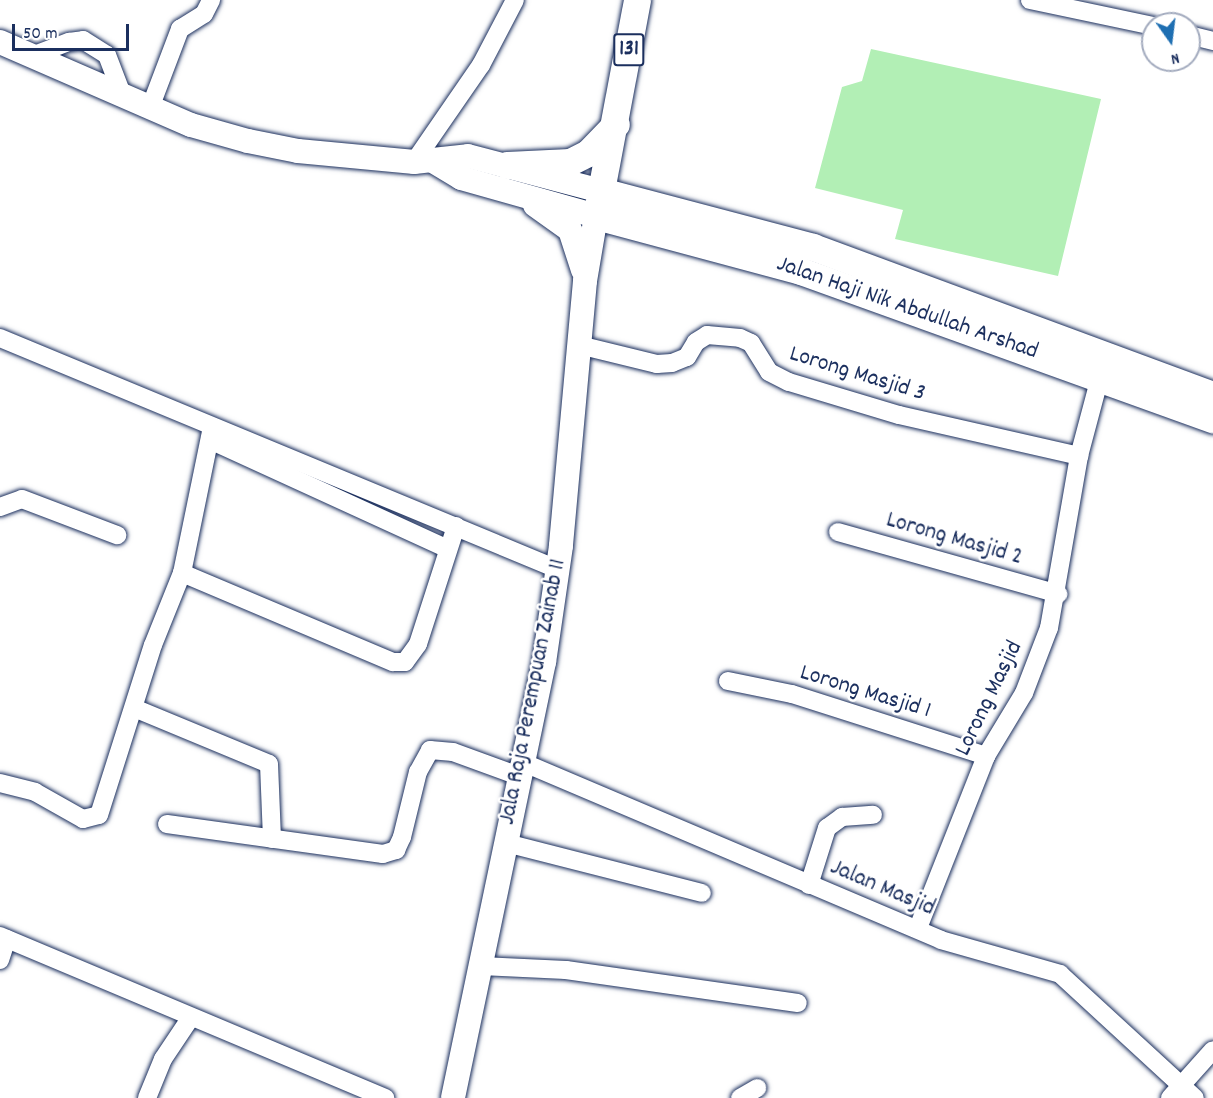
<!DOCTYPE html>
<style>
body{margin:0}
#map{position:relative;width:1213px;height:1098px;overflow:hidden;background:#fff;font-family:Dekko,sans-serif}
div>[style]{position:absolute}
.green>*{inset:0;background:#b2efb5}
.roads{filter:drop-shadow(0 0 2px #1b2f5e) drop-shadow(0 0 2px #1b2f5e)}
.street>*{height:18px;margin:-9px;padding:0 9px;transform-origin:9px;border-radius:9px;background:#fff}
.secondary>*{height:24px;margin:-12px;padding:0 12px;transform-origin:12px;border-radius:12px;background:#fff}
.primary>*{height:27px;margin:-13.5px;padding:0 13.5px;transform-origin:13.5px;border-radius:13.5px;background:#fff}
span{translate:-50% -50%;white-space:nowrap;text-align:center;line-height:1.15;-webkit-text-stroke:5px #fff;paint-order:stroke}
.shield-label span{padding:2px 4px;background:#fff;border:2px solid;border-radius:4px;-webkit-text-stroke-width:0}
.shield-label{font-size:22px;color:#1b2f5e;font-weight:700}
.street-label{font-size:24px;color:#1b2f5e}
.north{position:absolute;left:1141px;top:12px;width:60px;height:60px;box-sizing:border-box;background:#fff;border:2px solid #a4acbf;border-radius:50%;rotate:166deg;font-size:16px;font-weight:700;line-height:24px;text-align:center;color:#1b2f5e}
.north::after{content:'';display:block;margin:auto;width:21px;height:27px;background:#1f6fb2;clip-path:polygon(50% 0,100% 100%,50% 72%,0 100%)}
.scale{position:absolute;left:12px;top:24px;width:117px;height:27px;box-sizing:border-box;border:3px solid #1b2f5e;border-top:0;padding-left:8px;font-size:18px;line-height:21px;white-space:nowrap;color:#1b2f5e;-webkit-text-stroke:4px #fff;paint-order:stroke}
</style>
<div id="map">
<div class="green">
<div style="clip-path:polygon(871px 49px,1101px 99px,1058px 276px,895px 239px,903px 210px,815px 188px,842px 87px,862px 81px)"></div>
</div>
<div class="roads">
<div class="street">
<div style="left:1030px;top:0;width:126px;rotate:11.9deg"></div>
<div style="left:1189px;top:35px;width:25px;rotate:14deg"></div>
<div style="left:32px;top:56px;width:40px;rotate:-21deg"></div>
<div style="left:69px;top:42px;width:14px;rotate:-8deg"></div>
<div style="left:83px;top:40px;width:28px;rotate:32deg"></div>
<div style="left:107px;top:55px;width:45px;rotate:69.1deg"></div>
<div style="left:150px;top:108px;width:85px;rotate:-69.2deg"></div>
<div style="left:180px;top:29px;width:28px;rotate:-32deg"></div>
<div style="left:204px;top:14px;width:16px;rotate:-63deg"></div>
<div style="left:414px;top:162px;width:118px;rotate:-55.4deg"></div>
<div style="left:481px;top:65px;width:73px;rotate:-62.4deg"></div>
<div style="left:0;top:338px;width:603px;rotate:22.52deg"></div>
<div style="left:579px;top:345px;width:80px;rotate:13.7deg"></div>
<div style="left:657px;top:364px;width:15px;rotate:-4deg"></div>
<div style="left:672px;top:363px;width:16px;rotate:-22deg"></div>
<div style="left:687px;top:357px;width:17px;rotate:-59deg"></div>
<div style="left:696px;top:342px;width:13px;rotate:-32deg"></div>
<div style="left:707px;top:335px;width:33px;rotate:5deg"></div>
<div style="left:740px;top:338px;width:12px;rotate:24deg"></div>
<div style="left:751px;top:343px;width:34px;rotate:58deg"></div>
<div style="left:769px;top:372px;width:22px;rotate:27deg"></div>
<div style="left:789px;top:382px;width:115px;rotate:16.7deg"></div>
<div style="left:899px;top:415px;width:185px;rotate:12.8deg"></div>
<div style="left:210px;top:440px;width:262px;rotate:24.6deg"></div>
<div style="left:0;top:507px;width:23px;rotate:-20deg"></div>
<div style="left:22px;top:499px;width:102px;rotate:20.8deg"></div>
<div style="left:838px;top:532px;width:229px;rotate:15.7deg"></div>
<div style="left:182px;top:573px;width:229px;rotate:22.9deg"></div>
<div style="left:393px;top:662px;width:12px"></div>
<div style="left:405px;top:662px;width:22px;rotate:-54deg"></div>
<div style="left:418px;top:644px;width:124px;rotate:-72.1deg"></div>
<div style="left:728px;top:681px;width:65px;rotate:11.5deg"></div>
<div style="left:792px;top:694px;width:204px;rotate:17.7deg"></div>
<div style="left:134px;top:708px;width:146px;rotate:22.5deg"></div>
<div style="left:269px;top:764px;width:75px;rotate:87.7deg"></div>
<div style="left:522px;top:762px;width:455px;rotate:23deg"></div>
<div style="left:941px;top:940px;width:124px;rotate:15.9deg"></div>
<div style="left:1060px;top:974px;width:183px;rotate:42.6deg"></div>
<div style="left:0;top:783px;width:36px;rotate:14deg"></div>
<div style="left:35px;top:792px;width:55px;rotate:29.4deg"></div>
<div style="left:83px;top:819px;width:16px;rotate:-14deg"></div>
<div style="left:99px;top:815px;width:178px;rotate:-72.4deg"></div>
<div style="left:153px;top:645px;width:78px;rotate:-68.1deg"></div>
<div style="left:182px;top:573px;width:149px;rotate:-78.4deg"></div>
<div style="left:167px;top:824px;width:218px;rotate:7.9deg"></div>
<div style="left:383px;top:854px;width:14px;rotate:-17deg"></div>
<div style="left:396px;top:850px;width:14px;rotate:-65deg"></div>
<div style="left:402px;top:837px;width:67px;rotate:-76.2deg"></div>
<div style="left:418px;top:772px;width:25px;rotate:-61deg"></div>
<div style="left:430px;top:750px;width:23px;rotate:5deg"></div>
<div style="left:453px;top:752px;width:70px;rotate:20deg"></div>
<div style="left:506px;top:843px;width:202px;rotate:14.3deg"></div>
<div style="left:809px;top:885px;width:60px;rotate:-72.5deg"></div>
<div style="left:827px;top:828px;width:19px;rotate:-36deg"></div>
<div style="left:842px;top:817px;width:31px;rotate:-4deg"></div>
<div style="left:918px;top:928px;width:185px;rotate:-68.4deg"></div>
<div style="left:986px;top:756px;width:74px;rotate:-58.9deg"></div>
<div style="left:1024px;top:693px;width:70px;rotate:-69deg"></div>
<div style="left:1049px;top:628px;width:175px;rotate:-80.1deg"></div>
<div style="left:1079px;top:456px;width:82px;rotate:-75.1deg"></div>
<div style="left:0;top:936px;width:418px;rotate:22.8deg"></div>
<div style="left:0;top:960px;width:22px;rotate:-72deg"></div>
<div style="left:481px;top:966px;width:85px;rotate:2.7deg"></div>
<div style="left:566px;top:970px;width:234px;rotate:8.1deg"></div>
<div style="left:147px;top:1098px;width:42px;rotate:-67.7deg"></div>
<div style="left:163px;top:1059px;width:50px;rotate:-56.3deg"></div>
<div style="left:740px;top:1098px;width:20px;rotate:-30deg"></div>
<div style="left:1170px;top:1098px;width:64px;rotate:-48.1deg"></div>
</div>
<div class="secondary">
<div style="left:0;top:42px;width:208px;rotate:23.5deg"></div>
<div style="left:191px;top:125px;width:59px;rotate:15.7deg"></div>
<div style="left:248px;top:141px;width:51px;rotate:11.3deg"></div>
<div style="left:298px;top:151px;width:117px;rotate:5.4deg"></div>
<div style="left:414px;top:162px;width:54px;rotate:-6.3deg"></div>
<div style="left:468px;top:156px;width:138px;rotate:14.7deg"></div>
<div style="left:433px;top:161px;width:33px;rotate:31deg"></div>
<div style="left:461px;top:178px;width:140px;rotate:15.7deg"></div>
<div style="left:596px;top:216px;width:66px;rotate:99.6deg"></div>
<div style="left:585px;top:281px;width:266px;rotate:95.2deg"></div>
<div style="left:561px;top:546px;width:117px;rotate:98.3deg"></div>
<div style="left:544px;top:662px;width:445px;rotate:101.8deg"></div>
<div style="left:535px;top:205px;width:43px;rotate:35.5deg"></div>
<div style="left:570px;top:230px;width:42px;rotate:72deg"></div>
</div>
<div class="primary">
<div style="left:637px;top:0;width:220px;rotate:100.7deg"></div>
<div style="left:596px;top:216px;width:212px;rotate:15deg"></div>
<div style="left:801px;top:271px;width:438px;rotate:19.8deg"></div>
<div style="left:507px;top:165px;width:63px;rotate:-2.7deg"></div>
<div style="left:570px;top:162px;width:20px;rotate:-27deg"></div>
<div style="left:588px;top:153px;width:40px;rotate:-46deg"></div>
<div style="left:601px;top:191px;width:219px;rotate:14.8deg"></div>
<div style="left:813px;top:247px;width:427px;rotate:20.3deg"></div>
</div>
</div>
<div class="shield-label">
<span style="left:629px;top:50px">131</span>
</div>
<div class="street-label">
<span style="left:907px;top:309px;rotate:19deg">Jalan Haji Nik Abdullah Arshad</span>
<span style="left:857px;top:375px;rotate:17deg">Lorong Masjid 3</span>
<span style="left:954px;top:540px;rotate:16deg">Lorong Masjid 2</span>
<span style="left:534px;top:692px;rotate:-79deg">Jala Raja Perempuan Zainab 11</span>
<span style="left:865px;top:693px;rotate:17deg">Lorong Masjid 1</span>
<span style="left:990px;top:699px;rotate:-64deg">Lorong Masjid</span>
<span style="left:882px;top:889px;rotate:23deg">Jalan Masjid</span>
</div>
<div class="north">N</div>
<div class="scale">50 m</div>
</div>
